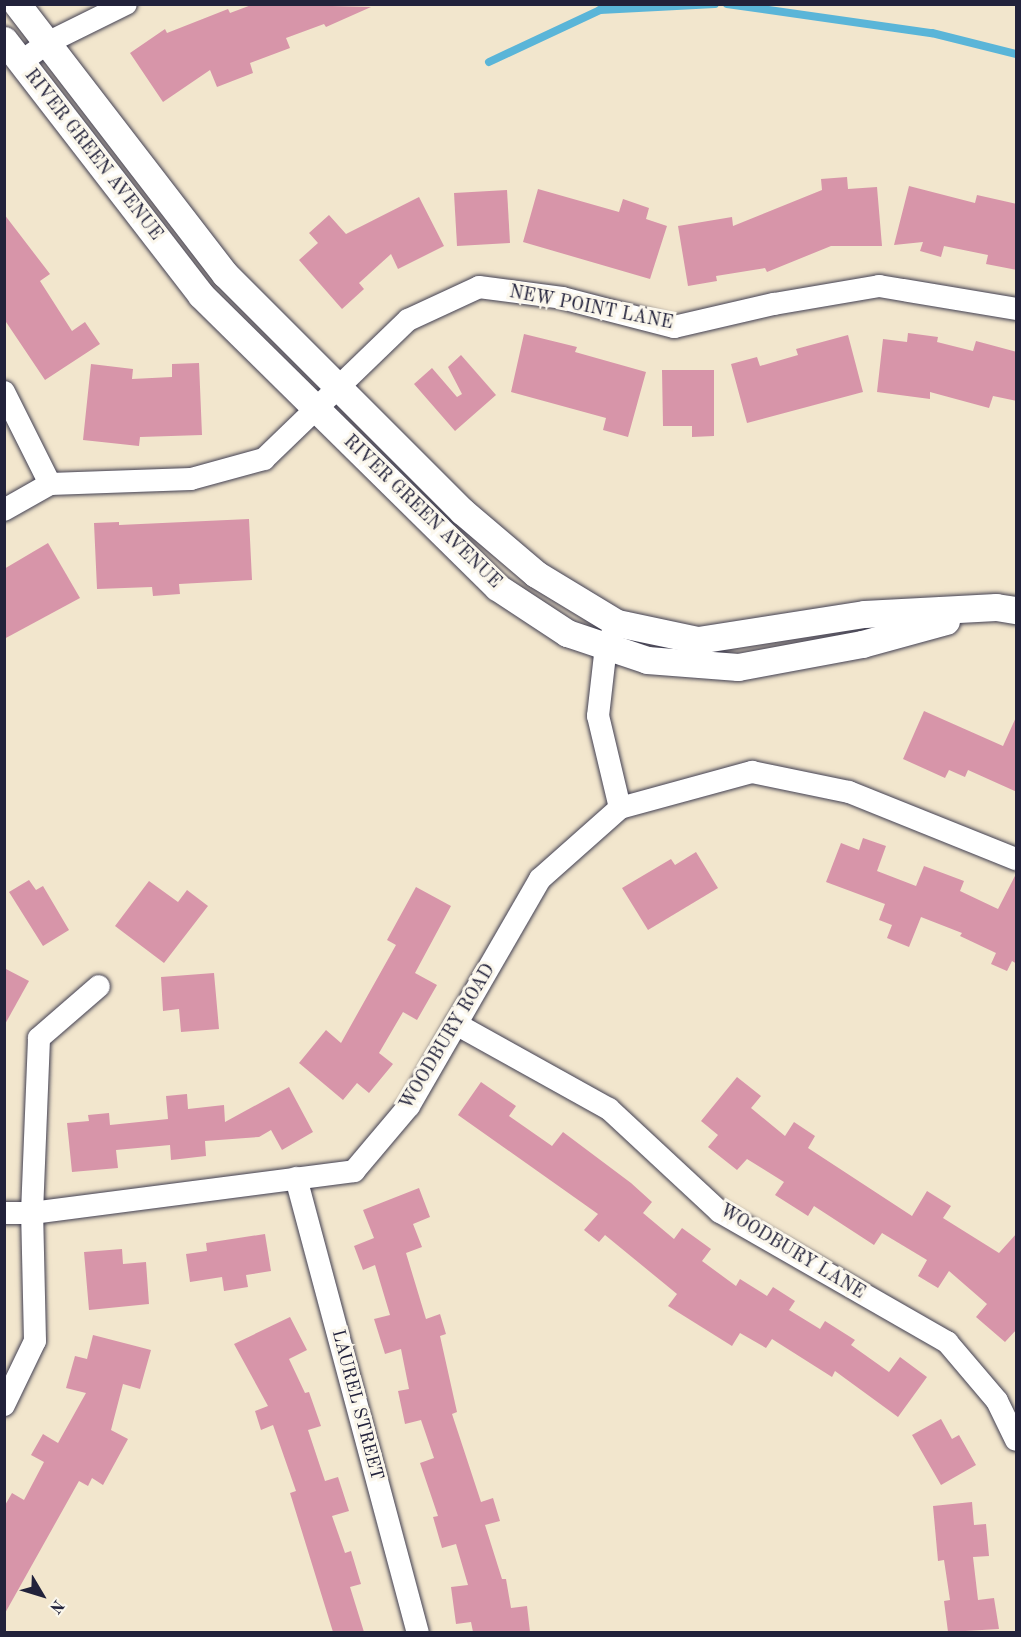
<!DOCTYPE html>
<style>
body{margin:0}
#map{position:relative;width:1021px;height:1637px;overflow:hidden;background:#f2e6cd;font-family:"Old Standard TT",serif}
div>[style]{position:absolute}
.stream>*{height:8px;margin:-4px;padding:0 4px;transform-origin:4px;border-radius:4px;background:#5ab5d8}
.building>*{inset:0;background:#d795a9}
.roads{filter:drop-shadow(0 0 2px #413f51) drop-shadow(0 0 2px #413f51)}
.minor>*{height:22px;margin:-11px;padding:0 11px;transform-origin:11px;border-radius:11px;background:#fff}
.tertiary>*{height:27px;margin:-13.5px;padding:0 13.5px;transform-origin:13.5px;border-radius:13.5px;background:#fff}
span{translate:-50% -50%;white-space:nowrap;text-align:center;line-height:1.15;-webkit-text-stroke:6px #fbf7ec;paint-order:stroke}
.street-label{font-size:18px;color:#22223b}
.frame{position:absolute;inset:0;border:6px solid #22223b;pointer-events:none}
.north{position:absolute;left:12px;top:1565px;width:60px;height:60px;-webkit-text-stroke:4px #fbf7ec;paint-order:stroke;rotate:128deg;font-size:16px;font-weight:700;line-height:24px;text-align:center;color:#22223b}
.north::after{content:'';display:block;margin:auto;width:21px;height:27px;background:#22223b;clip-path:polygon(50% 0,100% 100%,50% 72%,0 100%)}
</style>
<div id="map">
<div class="stream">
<div style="left:727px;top:4px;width:207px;rotate:8.1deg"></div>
<div style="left:932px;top:33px;width:87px;rotate:14deg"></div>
<div style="left:489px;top:62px;width:123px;rotate:-25.1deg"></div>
<div style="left:600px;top:10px;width:115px;rotate:-3deg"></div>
</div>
<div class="building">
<div style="clip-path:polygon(254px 4px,371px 7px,326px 27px,324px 24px,286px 38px,290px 48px,250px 63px,253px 73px,217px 87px,210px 70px,163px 102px,130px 53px,165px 29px,167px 33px,228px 9px,230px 13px)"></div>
<div style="clip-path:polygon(847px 177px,848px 189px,877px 187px,882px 246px,831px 246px,767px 272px,765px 268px,716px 276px,717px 281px,688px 286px,678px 226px,732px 217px,733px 226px,822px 190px,821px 179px)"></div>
<div style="clip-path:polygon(909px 186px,975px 203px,977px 195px,1017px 204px,1017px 270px,986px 264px,988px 255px,944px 246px,941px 257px,920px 251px,923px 242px,894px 245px)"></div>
<div style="clip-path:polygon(538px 189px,619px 212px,623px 199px,649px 208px,646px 219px,667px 226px,650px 279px,523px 242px)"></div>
<div style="clip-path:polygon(507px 190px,510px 243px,457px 246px,454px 193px)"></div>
<div style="clip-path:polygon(419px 197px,444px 246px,398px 269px,391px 254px,359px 283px,364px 289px,342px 309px,299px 260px,318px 243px,309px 233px,329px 215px,346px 234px)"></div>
<div style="clip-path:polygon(4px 214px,50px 274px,40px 281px,72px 331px,85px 322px,100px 344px,45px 380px,4px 319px)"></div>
<div style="clip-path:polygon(908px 333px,938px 337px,937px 342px,973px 351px,976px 341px,1017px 352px,1017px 401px,993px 396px,989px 408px,930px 392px,930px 399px,877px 392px,883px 339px,907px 342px)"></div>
<div style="clip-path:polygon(524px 334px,577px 347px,575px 352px,646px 372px,628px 437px,603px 430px,606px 418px,511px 392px)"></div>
<div style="clip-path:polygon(848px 335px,863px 392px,747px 423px,731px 364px,757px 357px,760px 366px,798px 355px,796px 349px)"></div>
<div style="clip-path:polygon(461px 355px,496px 395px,455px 431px,414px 384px,432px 368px,457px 397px,462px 394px,448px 367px)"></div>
<div style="clip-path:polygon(199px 363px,202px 435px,140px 437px,139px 446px,83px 440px,91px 364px,133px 369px,132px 379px,172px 377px,172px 364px)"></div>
<div style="clip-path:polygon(662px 370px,714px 370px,714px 436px,692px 437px,692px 426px,663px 426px)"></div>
<div style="clip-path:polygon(249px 519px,252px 580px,179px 584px,180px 594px,153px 596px,152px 587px,97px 589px,94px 523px,119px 522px,119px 525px)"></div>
<div style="clip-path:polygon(48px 543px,80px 598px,4px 639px,4px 569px)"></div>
<div style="clip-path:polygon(924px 711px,1003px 746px,1017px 715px,1017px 792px,968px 770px,965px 777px,949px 770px,945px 778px,903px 759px)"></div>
<div style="clip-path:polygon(863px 838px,886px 846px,877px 871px,916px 886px,924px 866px,964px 881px,960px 891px,998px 909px,1017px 872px,1017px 964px,1012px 961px,1007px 971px,991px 964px,996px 953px,960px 936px,962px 933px,921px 917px,909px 947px,887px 938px,892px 925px,879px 920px,885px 904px,826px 882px,841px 843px,859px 850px)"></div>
<div style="clip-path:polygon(696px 852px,718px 888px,648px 930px,622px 888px,671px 859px,675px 865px)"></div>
<div style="clip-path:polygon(29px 880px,36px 890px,43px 886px,69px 930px,43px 946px,9px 892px)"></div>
<div style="clip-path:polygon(149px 881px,178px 902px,187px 890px,208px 906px,164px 963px,115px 926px)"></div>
<div style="clip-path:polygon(416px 887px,451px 906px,415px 973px,437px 985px,417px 1020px,403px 1012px,379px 1053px,393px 1064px,369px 1093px,357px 1083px,343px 1100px,299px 1063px,326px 1030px,341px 1043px,396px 945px,387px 940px)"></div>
<div style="clip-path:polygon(4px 968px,29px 981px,4px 1026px)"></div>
<div style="clip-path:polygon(214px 973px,219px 1029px,181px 1032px,179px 1009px,163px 1011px,161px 977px)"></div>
<div style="clip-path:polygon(737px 1077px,761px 1096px,751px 1108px,785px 1136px,794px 1122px,815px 1136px,808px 1148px,912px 1216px,927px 1191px,951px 1206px,943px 1218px,999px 1253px,1017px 1233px,1017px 1329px,1005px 1342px,976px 1317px,987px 1304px,949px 1271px,938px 1288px,918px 1276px,927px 1260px,882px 1233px,874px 1245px,814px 1206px,808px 1216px,775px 1195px,784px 1182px,747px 1159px,737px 1170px,708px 1147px,718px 1135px,701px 1121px)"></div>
<div style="clip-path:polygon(481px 1082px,516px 1106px,509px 1116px,552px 1146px,563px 1132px,631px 1183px,652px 1202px,643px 1213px,674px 1239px,682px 1228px,711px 1249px,702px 1261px,736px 1286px,740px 1279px,767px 1296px,773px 1287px,795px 1301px,789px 1310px,820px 1329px,825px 1321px,855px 1340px,851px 1345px,889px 1372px,900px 1357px,927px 1377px,898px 1417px,835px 1371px,832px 1377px,772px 1339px,766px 1348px,740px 1333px,732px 1346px,668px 1306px,677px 1294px,605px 1235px,599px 1242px,584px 1230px,598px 1214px,458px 1115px)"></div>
<div style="clip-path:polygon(289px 1087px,313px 1132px,282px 1150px,271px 1130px,259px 1137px,205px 1141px,206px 1156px,171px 1160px,170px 1145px,116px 1150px,118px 1168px,72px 1172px,67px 1123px,89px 1121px,88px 1115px,109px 1113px,110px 1125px,168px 1119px,166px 1096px,187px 1094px,188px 1109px,224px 1105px,225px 1122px)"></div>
<div style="clip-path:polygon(419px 1188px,430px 1217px,413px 1224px,422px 1247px,406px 1253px,426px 1319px,440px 1314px,446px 1334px,440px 1336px,457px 1412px,452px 1414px,481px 1502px,493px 1498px,500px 1521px,485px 1525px,502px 1579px,506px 1579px,511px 1608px,527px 1606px,530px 1632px,473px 1632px,471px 1622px,456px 1624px,451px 1587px,468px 1585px,456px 1544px,442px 1548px,433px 1517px,438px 1516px,420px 1463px,434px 1458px,421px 1420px,405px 1424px,398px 1391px,409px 1389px,401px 1349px,385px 1354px,374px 1319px,390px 1315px,375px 1265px,363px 1270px,354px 1246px,374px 1238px,363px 1210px)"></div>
<div style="clip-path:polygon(265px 1234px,271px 1271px,246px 1275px,248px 1287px,224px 1291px,222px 1277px,190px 1282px,186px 1254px,207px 1251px,206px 1243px)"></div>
<div style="clip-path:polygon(122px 1249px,123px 1264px,146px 1262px,149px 1304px,89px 1310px,84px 1252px)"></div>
<div style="clip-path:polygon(290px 1317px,307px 1350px,289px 1359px,305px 1393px,309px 1392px,321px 1426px,308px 1430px,325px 1481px,338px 1477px,349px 1511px,332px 1516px,345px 1553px,351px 1551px,361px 1584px,350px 1587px,364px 1632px,333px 1632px,290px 1493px,296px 1491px,273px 1425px,261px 1430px,255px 1411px,268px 1406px,234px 1344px)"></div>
<div style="clip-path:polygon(93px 1335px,151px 1350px,140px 1389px,123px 1384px,111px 1430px,128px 1439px,103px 1485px,92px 1478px,88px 1486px,79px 1481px,4px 1615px,4px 1507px,12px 1493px,24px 1500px,44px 1462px,31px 1455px,43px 1434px,58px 1443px,86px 1393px,66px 1388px,75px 1356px,87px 1359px)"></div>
<div style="clip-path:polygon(941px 1419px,952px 1439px,959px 1435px,976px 1465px,941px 1485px,912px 1435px)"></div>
<div style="clip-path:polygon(972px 1502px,974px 1525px,986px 1524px,989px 1556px,973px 1557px,978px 1600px,994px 1598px,999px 1629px,948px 1632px,944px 1601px,950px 1600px,944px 1560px,938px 1561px,933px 1506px)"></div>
</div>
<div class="roads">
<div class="minor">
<div style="left:21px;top:62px;width:32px;rotate:-36deg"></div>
<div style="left:47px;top:43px;width:88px;rotate:-26.3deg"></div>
<div style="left:4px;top:392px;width:103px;rotate:63.4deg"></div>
<div style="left:4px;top:510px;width:53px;rotate:-29.5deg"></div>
<div style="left:50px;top:484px;width:141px;rotate:-2deg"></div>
<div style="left:191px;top:479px;width:76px;rotate:-15.3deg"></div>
<div style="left:264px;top:459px;width:200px;rotate:-44deg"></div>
<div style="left:408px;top:320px;width:78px;rotate:-24.9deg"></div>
<div style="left:479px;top:287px;width:84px;rotate:7.5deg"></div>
<div style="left:562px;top:298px;width:116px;rotate:14.5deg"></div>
<div style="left:674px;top:327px;width:103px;rotate:-13deg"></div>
<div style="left:774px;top:304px;width:107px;rotate:-9.7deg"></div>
<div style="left:879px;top:286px;width:139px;rotate:9.5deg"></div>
<div style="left:620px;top:808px;width:137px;rotate:-15.3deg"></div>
<div style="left:752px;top:772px;width:99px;rotate:11.7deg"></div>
<div style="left:849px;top:792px;width:180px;rotate:21.9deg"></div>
<div style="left:456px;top:1024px;width:175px;rotate:29.1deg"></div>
<div style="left:609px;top:1109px;width:151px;rotate:42.9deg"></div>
<div style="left:720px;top:1212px;width:262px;rotate:29.8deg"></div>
<div style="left:947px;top:1342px;width:77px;rotate:49.7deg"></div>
<div style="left:997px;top:1401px;width:43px;rotate:64deg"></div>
<div style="left:296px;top:1178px;width:470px;rotate:75deg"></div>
<div style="left:4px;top:1213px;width:28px"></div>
<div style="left:32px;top:1213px;width:325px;rotate:-7.4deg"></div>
<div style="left:354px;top:1171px;width:85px;rotate:-49.8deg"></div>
<div style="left:409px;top:1106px;width:262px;rotate:-60deg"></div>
<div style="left:540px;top:879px;width:107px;rotate:-41.6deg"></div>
<div style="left:620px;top:808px;width:95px;rotate:-103.4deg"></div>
<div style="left:598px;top:716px;width:70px;rotate:-83.5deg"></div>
<div style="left:606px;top:646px;width:15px;rotate:-62deg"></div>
<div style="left:4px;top:1405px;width:71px;rotate:-64.2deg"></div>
<div style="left:35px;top:1341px;width:128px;rotate:-91.3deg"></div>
<div style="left:32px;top:1213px;width:175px;rotate:-87.7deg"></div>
<div style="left:39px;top:1038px;width:79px;rotate:-40.9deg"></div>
</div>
<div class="tertiary">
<div style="left:17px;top:4px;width:341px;rotate:52.4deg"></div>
<div style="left:225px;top:274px;width:335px;rotate:45deg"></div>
<div style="left:462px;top:511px;width:97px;rotate:40.4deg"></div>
<div style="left:536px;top:574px;width:95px;rotate:31.2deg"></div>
<div style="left:617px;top:623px;width:83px;rotate:11.9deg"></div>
<div style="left:698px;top:640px;width:168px;rotate:-8.9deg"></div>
<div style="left:864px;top:614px;width:132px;rotate:-3deg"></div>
<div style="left:996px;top:607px;width:20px;rotate:9deg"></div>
<div style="left:4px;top:40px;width:322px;rotate:52.3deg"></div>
<div style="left:201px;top:295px;width:416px;rotate:44.6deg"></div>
<div style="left:497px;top:587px;width:84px;rotate:33.3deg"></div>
<div style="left:567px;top:633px;width:84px;rotate:18.6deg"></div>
<div style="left:647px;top:660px;width:91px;rotate:4.4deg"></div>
<div style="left:738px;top:667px;width:126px;rotate:-10.5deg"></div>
<div style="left:862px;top:644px;width:87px;rotate:-15.3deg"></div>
</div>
</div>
<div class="street-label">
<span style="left:93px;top:155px;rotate:52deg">RIVER GREEN AVENUE</span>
<span style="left:591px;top:308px;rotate:11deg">NEW POINT LANE</span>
<span style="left:422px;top:512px;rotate:44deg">RIVER GREEN AVENUE</span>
<span style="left:448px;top:1037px;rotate:-59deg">WOODBURY ROAD</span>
<span style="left:792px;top:1252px;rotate:31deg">WOODBURY LANE</span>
<span style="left:357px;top:1405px;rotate:75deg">LAUREL STREET</span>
</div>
<div class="frame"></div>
<div class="north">N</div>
</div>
